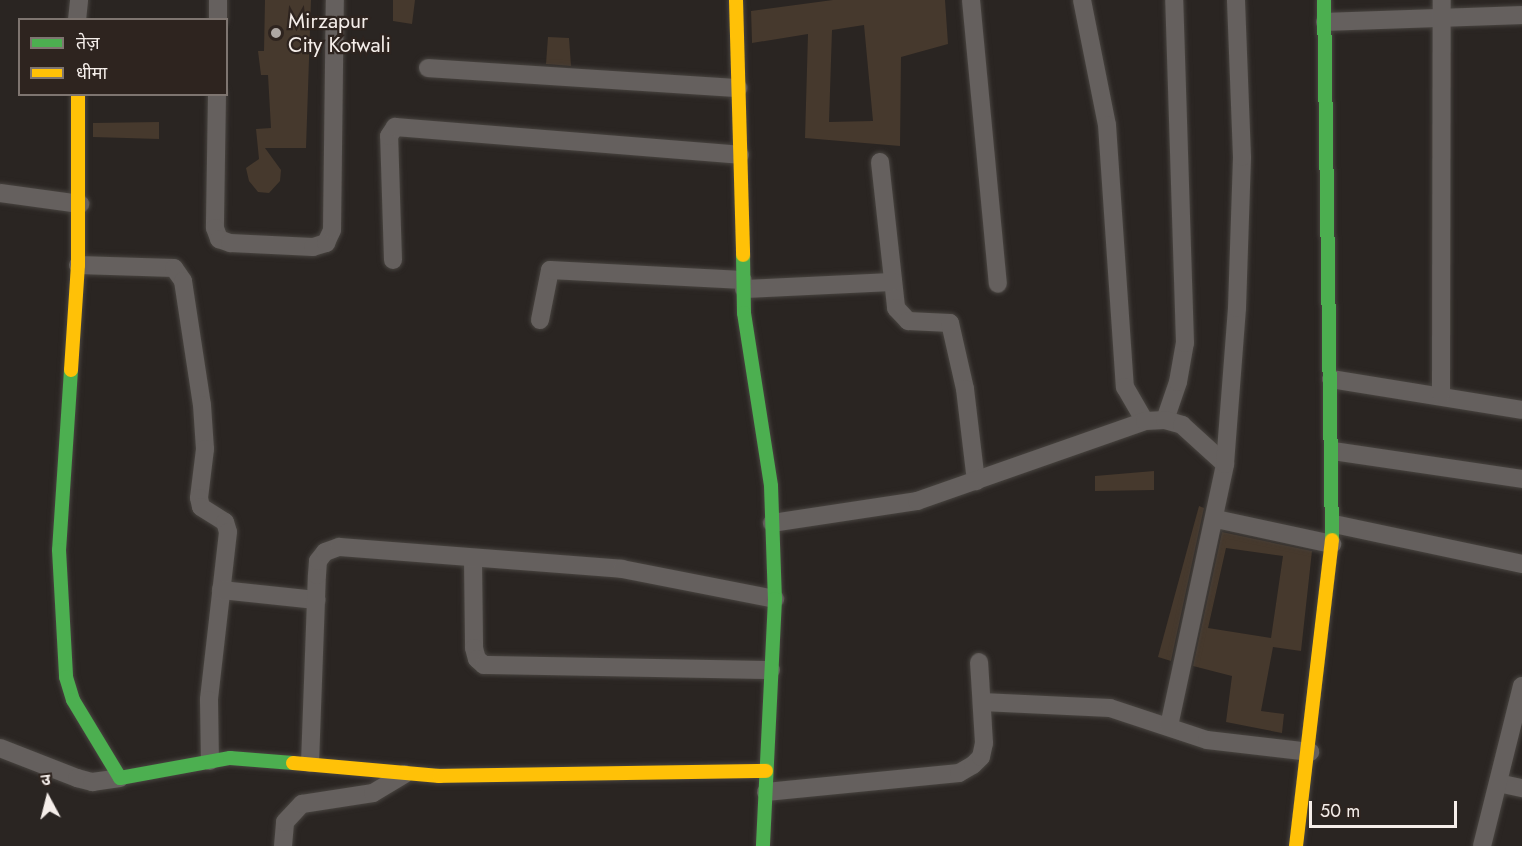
<!DOCTYPE html>
<meta charset="utf-8">
<style>
body{margin:0}
#map{position:relative;width:1522px;height:846px;overflow:hidden;background:#2a2522;font-family:Jost,"Noto Sans Devanagari",sans-serif}
div>[style]{position:absolute}
.building>*{inset:0;background:#46392d}
.roads{filter:drop-shadow(0 0 2px #484440) drop-shadow(0 0 2px #484440)}
.street>*{height:18px;margin:-9px;padding:0 9px;transform-origin:9px;border-radius:9px;background:#65605e}
.fast>*{height:14px;margin:-7px;padding:0 7px;transform-origin:7px;border-radius:7px;background:#4caf50}
.slow>*{height:14px;margin:-7px;padding:0 7px;transform-origin:7px;border-radius:7px;background:#ffc107}
.dots>*{width:16px;height:16px;translate:-50% -50%;box-sizing:border-box;border:3px solid #2e241f;border-radius:50%}
span{translate:-50% -50%;white-space:nowrap;text-align:center;line-height:1.15;-webkit-text-stroke:4.5px #2e241f;paint-order:stroke}
.poi-label{font-size:21px;color:#f5eeea}
.left{translate:0 -50%;text-align:left}
.legend{position:absolute;left:18px;top:18px;width:210px;height:78px;box-sizing:border-box;background:#2e241f;border:2px solid #7e7570;margin:0;padding:8px 10px;list-style:none;font-size:18px;color:#f5eeea}
.legend li{display:flex;align-items:center;gap:12px;height:30px}
.legend b{width:30px;border:2px solid #7e7570}
.north{position:absolute;left:18px;top:768px;width:60px;height:60px;-webkit-text-stroke:4px #2e241f;paint-order:stroke;rotate:353deg;font-size:16px;font-weight:700;line-height:24px;text-align:center;color:#f5eeea}
.north::after{content:'';display:block;margin:auto;width:21px;height:27px;background:#f5eeea;clip-path:polygon(50% 0,100% 100%,50% 72%,0 100%)}
.scale{position:absolute;left:1309px;top:801px;width:148px;height:27px;box-sizing:border-box;border:3px solid #f5eeea;border-top:0;padding-left:8px;font-size:18px;line-height:21px;white-space:nowrap;color:#f5eeea;-webkit-text-stroke:4px #2e241f;paint-order:stroke}
</style>
<div id="map">
<div class="building">
<div style="clip-path:polygon(265px 0,311px 0,306px 148px,265px 148px,281px 170px,280px 181px,269px 193px,258px 192px,249px 181px,246px 168px,259px 159px,256px 129px,271px 128px,268px 75px,261px 75px,258px 51px,264px 51px)"></div>
<div style="clip-path:polygon(393px 0,415px 0,412px 24px,393px 21px)"></div>
<div style="clip-path:polygon(evenodd,833px 0,945px 0,948px 44px,901px 57px,900px 146px,805px 138px,808px 34px,752px 43px,751px 11px,833px 0,864px 25px,873px 121px,829px 122px,832px 30px,864px 25px)"></div>
<div style="clip-path:polygon(548px 37px,569px 38px,571px 66px,546px 64px)"></div>
<div style="clip-path:polygon(159px 122px,159px 139px,93px 137px,93px 123px)"></div>
<div style="clip-path:polygon(1154px 471px,1154px 490px,1095px 491px,1095px 476px)"></div>
<div style="clip-path:polygon(1199px 506px,1204px 508px,1171px 661px,1158px 657px)"></div>
<div style="clip-path:polygon(evenodd,1222px 532px,1312px 551px,1301px 651px,1273px 647px,1261px 711px,1284px 714px,1282px 733px,1226px 722px,1232px 676px,1193px 666px,1222px 532px,1226px 548px,1283px 556px,1271px 638px,1208px 628px,1226px 548px)"></div>
</div>
<div class="roads">
<div class="street">
<div style="left:971px;top:0;width:285px;rotate:84.6deg"></div>
<div style="left:1082px;top:0;width:127px;rotate:78.7deg"></div>
<div style="left:1107px;top:125px;width:263px;rotate:86.1deg"></div>
<div style="left:1125px;top:387px;width:39px;rotate:60deg"></div>
<div style="left:77px;top:20px;width:20px;rotate:-84deg"></div>
<div style="left:218px;top:20px;width:20px;rotate:-90deg"></div>
<div style="left:1325px;top:22px;width:197px;rotate:-2deg"></div>
<div style="left:428px;top:68px;width:311px;rotate:3.7deg"></div>
<div style="left:217px;top:94px;width:134px;rotate:90.9deg"></div>
<div style="left:215px;top:228px;width:12px;rotate:70deg"></div>
<div style="left:219px;top:239px;width:12px;rotate:20deg"></div>
<div style="left:230px;top:243px;width:83px;rotate:2.8deg"></div>
<div style="left:313px;top:247px;width:14px;rotate:-17deg"></div>
<div style="left:326px;top:243px;width:14px;rotate:-65deg"></div>
<div style="left:332px;top:230px;width:230px;rotate:-89.3deg"></div>
<div style="left:880px;top:162px;width:147px;rotate:83.7deg"></div>
<div style="left:896px;top:308px;width:18px;rotate:47deg"></div>
<div style="left:908px;top:321px;width:42px;rotate:2.7deg"></div>
<div style="left:950px;top:323px;width:68px;rotate:77.2deg"></div>
<div style="left:965px;top:389px;width:93px;rotate:83.2deg"></div>
<div style="left:0;top:193px;width:81px;rotate:7.8deg"></div>
<div style="left:393px;top:260px;width:124px;rotate:-91.8deg"></div>
<div style="left:389px;top:136px;width:11px;rotate:-56deg"></div>
<div style="left:395px;top:127px;width:346px;rotate:4.6deg"></div>
<div style="left:78px;top:265px;width:96px;rotate:1.8deg"></div>
<div style="left:174px;top:268px;width:16px;rotate:55deg"></div>
<div style="left:183px;top:281px;width:125px;rotate:81.3deg"></div>
<div style="left:202px;top:405px;width:44px;rotate:86.1deg"></div>
<div style="left:205px;top:449px;width:49px;rotate:97deg"></div>
<div style="left:199px;top:498px;width:9px;rotate:77deg"></div>
<div style="left:201px;top:507px;width:28px;rotate:32deg"></div>
<div style="left:225px;top:522px;width:10px;rotate:73deg"></div>
<div style="left:228px;top:532px;width:169px;rotate:96.5deg"></div>
<div style="left:209px;top:700px;width:61px;rotate:89.1deg"></div>
<div style="left:744px;top:289px;width:149px;rotate:-2.7deg"></div>
<div style="left:540px;top:320px;width:51px;rotate:-78.7deg"></div>
<div style="left:550px;top:270px;width:193px;rotate:3deg"></div>
<div style="left:1331px;top:379px;width:193px;rotate:9.2deg"></div>
<div style="left:1441px;top:394px;width:394px;rotate:-89.9deg"></div>
<div style="left:1165px;top:420px;width:40px;rotate:-71.1deg"></div>
<div style="left:1178px;top:382px;width:40px;rotate:-80deg"></div>
<div style="left:1185px;top:343px;width:343px;rotate:-91.8deg"></div>
<div style="left:1333px;top:451px;width:191px;rotate:8.4deg"></div>
<div style="left:1216px;top:519px;width:119px;rotate:12.2deg"></div>
<div style="left:772px;top:523px;width:147px;rotate:-8.6deg"></div>
<div style="left:917px;top:501px;width:242px;rotate:-19.3deg"></div>
<div style="left:1145px;top:421px;width:20px;rotate:-3deg"></div>
<div style="left:1165px;top:420px;width:18px;rotate:16deg"></div>
<div style="left:1182px;top:425px;width:58px;rotate:42.2deg"></div>
<div style="left:1334px;top:524px;width:192px;rotate:12deg"></div>
<div style="left:473px;top:560px;width:88px;rotate:89.3deg"></div>
<div style="left:474px;top:648px;width:11px;rotate:75deg"></div>
<div style="left:477px;top:659px;width:9px;rotate:41deg"></div>
<div style="left:484px;top:665px;width:287px;rotate:1deg"></div>
<div style="left:221px;top:590px;width:96px;rotate:6deg"></div>
<div style="left:982px;top:702px;width:128px;rotate:2.7deg"></div>
<div style="left:1110px;top:708px;width:102px;rotate:18.3deg"></div>
<div style="left:1207px;top:740px;width:104px;rotate:6.6deg"></div>
<div style="left:1169px;top:726px;width:268px;rotate:-77.9deg"></div>
<div style="left:1225px;top:464px;width:156px;rotate:-85.6deg"></div>
<div style="left:1237px;top:308px;width:151px;rotate:-88.1deg"></div>
<div style="left:1242px;top:157px;width:157px;rotate:-92.2deg"></div>
<div style="left:0;top:748px;width:83px;rotate:21.3deg"></div>
<div style="left:77px;top:778px;width:16px;rotate:15deg"></div>
<div style="left:92px;top:782px;width:28px;rotate:-8deg"></div>
<div style="left:310px;top:763px;width:188px;rotate:-87.9deg"></div>
<div style="left:317px;top:575px;width:14px;rotate:-86deg"></div>
<div style="left:318px;top:561px;width:11px;rotate:-52deg"></div>
<div style="left:325px;top:552px;width:15px;rotate:-20deg"></div>
<div style="left:339px;top:547px;width:284px;rotate:4.4deg"></div>
<div style="left:622px;top:569px;width:156px;rotate:11.1deg"></div>
<div style="left:1498px;top:783px;width:25px;rotate:12deg"></div>
<div style="left:766px;top:792px;width:194px;rotate:-5.6deg"></div>
<div style="left:959px;top:773px;width:16px;rotate:-30deg"></div>
<div style="left:973px;top:765px;width:11px;rotate:-45deg"></div>
<div style="left:981px;top:757px;width:14px;rotate:-78deg"></div>
<div style="left:984px;top:743px;width:81px;rotate:-93.5deg"></div>
<div style="left:283px;top:846px;width:24px;rotate:-85deg"></div>
<div style="left:285px;top:822px;width:25px;rotate:-47deg"></div>
<div style="left:302px;top:804px;width:72px;rotate:-8.8deg"></div>
<div style="left:373px;top:793px;width:37px;rotate:-31deg"></div>
<div style="left:1482px;top:846px;width:165px;rotate:-76deg"></div>
</div>
<div class="fast">
<div style="left:1324px;top:0;width:540px;rotate:89.15deg"></div>
<div style="left:743px;top:255px;width:58px;rotate:89deg"></div>
<div style="left:744px;top:313px;width:175px;rotate:81.1deg"></div>
<div style="left:771px;top:486px;width:113px;rotate:88deg"></div>
<div style="left:775px;top:599px;width:247px;rotate:92.8deg"></div>
<div style="left:71px;top:370px;width:180px;rotate:93.8deg"></div>
<div style="left:59px;top:550px;width:127px;rotate:86.8deg"></div>
<div style="left:66px;top:677px;width:24px;rotate:73deg"></div>
<div style="left:73px;top:700px;width:91px;rotate:58.9deg"></div>
<div style="left:120px;top:778px;width:112px;rotate:-10.3deg"></div>
<div style="left:230px;top:758px;width:63px;rotate:4.5deg"></div>
</div>
<div class="slow">
<div style="left:736px;top:0;width:255px;rotate:88.4deg"></div>
<div style="left:71px;top:370px;width:105px;rotate:-86.2deg"></div>
<div style="left:78px;top:265px;width:171px;rotate:-90deg"></div>
<div style="left:293px;top:763px;width:147px;rotate:5.1deg"></div>
<div style="left:439px;top:776px;width:327px;rotate:-0.9deg"></div>
<div style="left:1296px;top:846px;width:308px;rotate:-83.3deg"></div>
</div>
</div>
<div class="dots">
<div style="left:276px;top:33px;background:#aea8a4"></div>
</div>
<div class="poi-label">
<span class="left" style="left:288px;top:33px">Mirzapur<br>City Kotwali</span>
</div>
<ul class="legend">
<li><b style="height:8px;background:#4caf50"></b>तेज़</li>
<li><b style="height:8px;background:#ffc107"></b>धीमा</li>
</ul>
<div class="north">उ</div>
<div class="scale">50 m</div>
</div>
